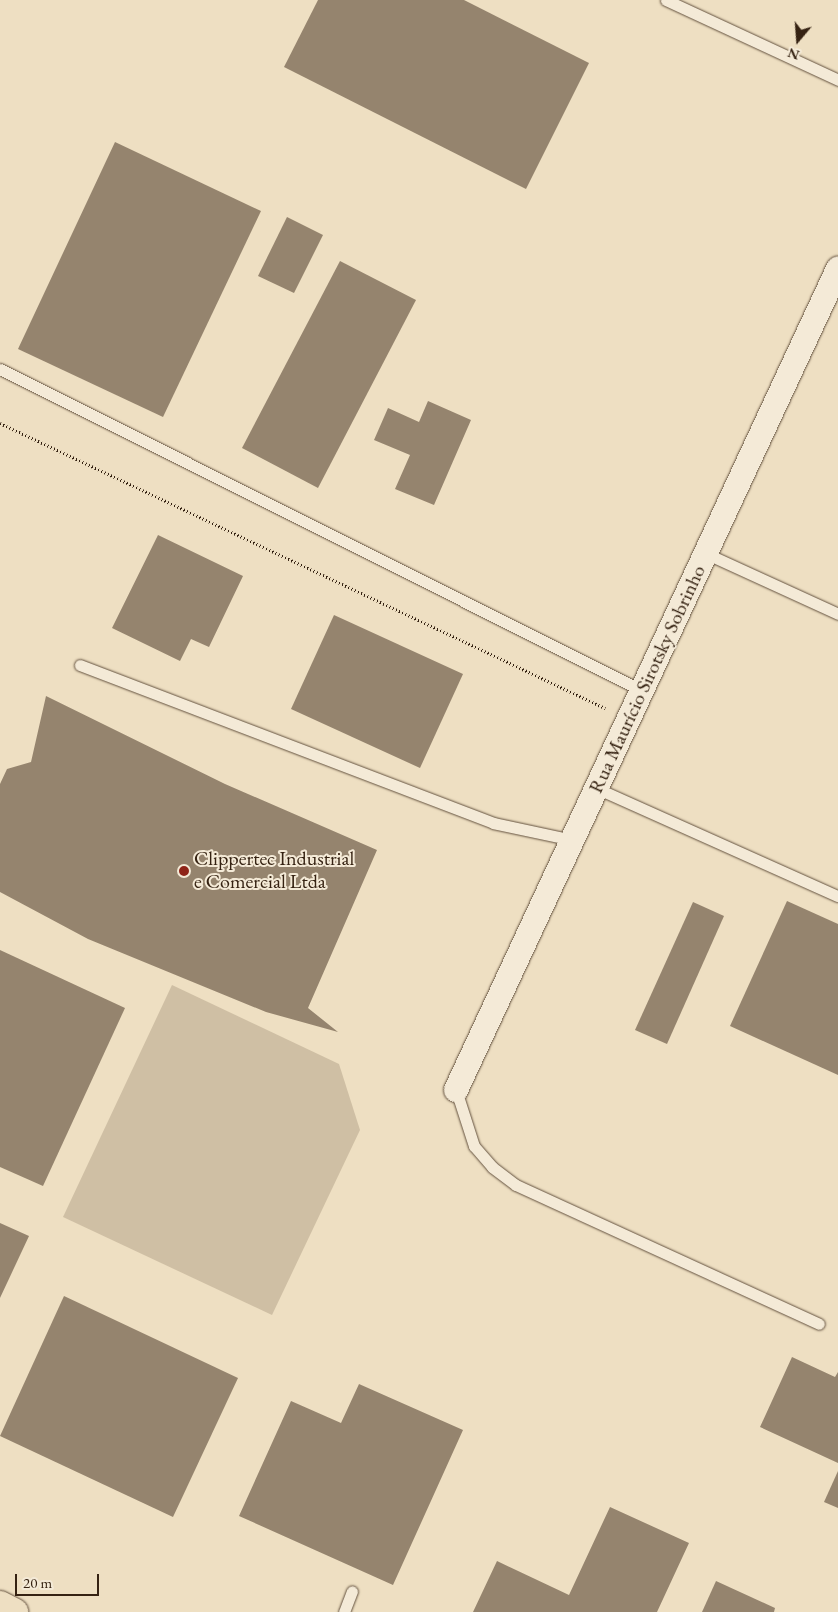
<!DOCTYPE html>
<meta charset="utf-8">
<style>
body{margin:0}
#map{position:relative;width:838px;height:1612px;overflow:hidden;background:#eedfc2;font-family:"EB Garamond",serif}
div>[style]{position:absolute}
.green>*{inset:0;background:#cfbfa4}
.building>*{inset:0;background:#95846e}
.path>*{height:3px;margin-top:-1.5px;transform-origin:0;background:repeating-linear-gradient(90deg,#352212 0 1px,transparent 0 3.5px)}
.roads{filter:drop-shadow(0 0 1px #63513e) drop-shadow(0 0 1px #63513e)}
.lane>*{height:11px;margin:-5.5px;padding:0 5.5px;transform-origin:5.5px;border-radius:5.5px;background:#f4ead7}
.street>*{height:24px;margin:-12px;padding:0 12px;transform-origin:12px;border-radius:12px;background:#f4ead7}
.primary>*{height:28px;margin:-14px;padding:0 14px;transform-origin:14px;border-radius:14px;background:#eedfc2}
.dots>*{width:14px;height:14px;translate:-50% -50%;box-sizing:border-box;border:2px solid #f4ead7;border-radius:50%}
span{translate:-50% -50%;white-space:nowrap;text-align:center;line-height:1.15;-webkit-text-stroke:4px #f4ead7;paint-order:stroke}
.street-label{font-size:20px;color:#352212}
.poi-label{font-size:20px;color:#352212}
.left{translate:0 -50%;text-align:left}
.north{position:absolute;left:773px;top:15px;width:50px;height:50px;-webkit-text-stroke:4px #f4ead7;paint-order:stroke;rotate:198deg;font-size:14px;font-weight:700;line-height:20px;text-align:center;color:#352212}
.north::after{content:'';display:block;margin:auto;width:18px;height:22px;background:#352212;clip-path:polygon(50% 0,100% 100%,50% 72%,0 100%)}
.scale{position:absolute;left:15px;top:1574px;width:84px;height:22px;box-sizing:border-box;border:2px solid #352212;border-top:0;padding-left:6px;font-size:15px;line-height:18px;white-space:nowrap;color:#352212;-webkit-text-stroke:4px #f4ead7;paint-order:stroke}
</style>
<div id="map">
<div class="green">
<div style="clip-path:polygon(172px 985px,339px 1064px,360px 1130px,272px 1315px,63px 1217px)"></div>
</div>
<div class="building">
<div style="clip-path:polygon(318px 0,464px 0,589px 63px,526px 189px,284px 67px)"></div>
<div style="clip-path:polygon(115px 142px,261px 211px,163px 417px,18px 349px)"></div>
<div style="clip-path:polygon(287px 217px,323px 235px,294px 293px,258px 276px)"></div>
<div style="clip-path:polygon(340px 261px,416px 300px,318px 488px,242px 448px)"></div>
<div style="clip-path:polygon(428px 401px,471px 420px,434px 505px,395px 489px,410px 455px,374px 440px,388px 408px,419px 422px)"></div>
<div style="clip-path:polygon(158px 535px,243px 576px,209px 647px,191px 639px,180px 661px,112px 628px)"></div>
<div style="clip-path:polygon(334px 615px,463px 674px,420px 768px,291px 709px)"></div>
<div style="clip-path:polygon(46px 696px,225px 784px,377px 850px,308px 1008px,338px 1032px,266px 1012px,88px 939px,0 892px,0 784px,7px 769px,31px 762px)"></div>
<div style="clip-path:polygon(787px 901px,838px 924px,838px 1075px,730px 1026px)"></div>
<div style="clip-path:polygon(693px 902px,724px 916px,667px 1044px,635px 1030px)"></div>
<div style="clip-path:polygon(0 950px,125px 1008px,43px 1186px,0 1167px)"></div>
<div style="clip-path:polygon(0 1223px,29px 1236px,0 1298px)"></div>
<div style="clip-path:polygon(64px 1296px,238px 1378px,173px 1517px,0 1436px)"></div>
<div style="clip-path:polygon(792px 1357px,835px 1377px,838px 1372px,838px 1463px,760px 1427px)"></div>
<div style="clip-path:polygon(359px 1384px,463px 1430px,393px 1585px,239px 1516px,291px 1401px,341px 1423px)"></div>
<div style="clip-path:polygon(838px 1471px,838px 1508px,824px 1502px)"></div>
<div style="clip-path:polygon(610px 1507px,689px 1543px,657px 1612px,473px 1612px,497px 1561px,569px 1595px)"></div>
<div style="clip-path:polygon(716px 1581px,775px 1608px,774px 1612px,702px 1612px)"></div>
</div>
<div class="path">
<div style="left:0;top:423px;width:669px;rotate:25.22deg"></div>
</div>
<div class="roads">
<div class="lane">
<div style="left:666px;top:0;width:190px;rotate:24.9deg"></div>
<div style="left:0;top:369px;width:717px;rotate:26.6deg"></div>
<div style="left:705px;top:553px;width:146px;rotate:24.6deg"></div>
<div style="left:80px;top:665px;width:442px;rotate:20.9deg"></div>
<div style="left:493px;top:823px;width:81px;rotate:12.1deg"></div>
<div style="left:596px;top:788px;width:265px;rotate:24.1deg"></div>
<div style="left:456px;top:1090px;width:59px;rotate:72.2deg"></div>
<div style="left:474px;top:1146px;width:28px;rotate:49deg"></div>
<div style="left:492px;top:1167px;width:30px;rotate:37deg"></div>
<div style="left:516px;top:1185px;width:333px;rotate:24.6deg"></div>
<div style="left:344px;top:1612px;width:22px;rotate:-69deg"></div>
</div>
<div class="street">
<div style="left:456px;top:1090px;width:906px;rotate:-65.05deg"></div>
</div>
<div class="primary">
<div style="left:0;top:1605px;width:16px;rotate:27deg"></div>
</div>
</div>
<div class="dots">
<div style="left:184px;top:871px;background:#8f2418"></div>
</div>
<div class="street-label">
<span style="left:647px;top:679px;rotate:-65deg">Rua Maurício Sirotsky Sobrinho</span>
</div>
<div class="poi-label">
<span class="left" style="left:194px;top:870px">Clippertec Industrial<br>e Comercial Ltda</span>
</div>
<div class="north">N</div>
<div class="scale">20 m</div>
</div>
